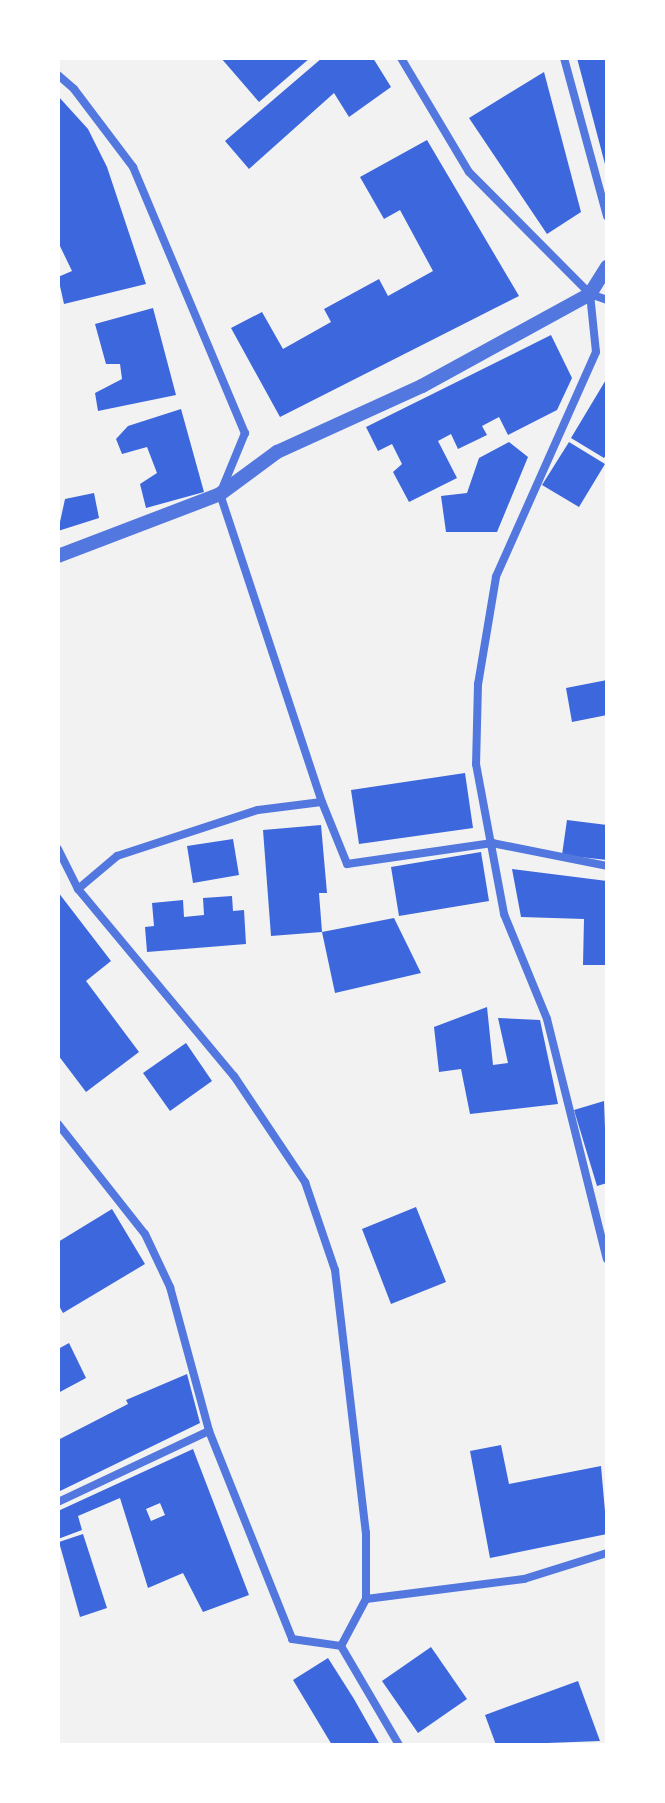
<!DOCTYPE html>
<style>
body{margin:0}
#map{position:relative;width:665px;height:1803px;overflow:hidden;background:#f2f2f2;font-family:"IBM Plex Sans",sans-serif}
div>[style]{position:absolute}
.building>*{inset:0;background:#3d67dc}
.minor>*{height:8px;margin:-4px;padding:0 4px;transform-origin:4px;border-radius:4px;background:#5277de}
.tertiary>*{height:14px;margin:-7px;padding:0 7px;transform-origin:7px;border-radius:7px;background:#5277de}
span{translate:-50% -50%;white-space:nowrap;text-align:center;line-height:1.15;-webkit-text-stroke:7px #fff;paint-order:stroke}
.frame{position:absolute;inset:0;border:60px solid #fff;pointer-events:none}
</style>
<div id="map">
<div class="building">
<div style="clip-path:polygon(221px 58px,310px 58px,259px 102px)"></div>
<div style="clip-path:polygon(322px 58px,373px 58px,391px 87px,349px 117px,334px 93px,249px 169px,225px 141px)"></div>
<div style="clip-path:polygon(577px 58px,607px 58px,607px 168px,606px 168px)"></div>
<div style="clip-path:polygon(544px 72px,581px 212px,547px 234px,469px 118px)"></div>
<div style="clip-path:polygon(58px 96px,88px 129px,107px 167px,146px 284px,64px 304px,58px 277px,72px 271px,58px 242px)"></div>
<div style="clip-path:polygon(427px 140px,519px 296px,280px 417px,231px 328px,262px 312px,283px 349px,331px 322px,324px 309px,379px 279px,388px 296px,433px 271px,400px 210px,384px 219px,360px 177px)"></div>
<div style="clip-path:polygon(153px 308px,176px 395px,98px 411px,95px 393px,122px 379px,120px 364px,106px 364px,95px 324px)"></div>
<div style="clip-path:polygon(551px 335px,572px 378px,557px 410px,508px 435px,499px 417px,482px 426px,487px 435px,458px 449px,451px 434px,438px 441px,457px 478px,409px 502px,393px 472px,402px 464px,392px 444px,378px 451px,366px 427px)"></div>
<div style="clip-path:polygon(607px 378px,607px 453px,604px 458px,571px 438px)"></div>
<div style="clip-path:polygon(181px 409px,204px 492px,146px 508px,140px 484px,157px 473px,147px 447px,122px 454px,116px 439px,128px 426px)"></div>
<div style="clip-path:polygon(509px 442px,528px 457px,497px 532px,446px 532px,441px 496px,467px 493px,479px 458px)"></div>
<div style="clip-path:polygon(569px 442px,605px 464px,579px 507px,542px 485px)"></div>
<div style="clip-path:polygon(94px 493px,99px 518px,58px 531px,65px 499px)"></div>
<div style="clip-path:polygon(607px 680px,607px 715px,572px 722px,566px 688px)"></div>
<div style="clip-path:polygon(465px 773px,473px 828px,359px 844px,351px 790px)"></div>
<div style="clip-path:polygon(567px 820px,607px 825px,607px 860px,562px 855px)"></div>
<div style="clip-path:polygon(321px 825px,327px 893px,319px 893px,322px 932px,271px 936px,263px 830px)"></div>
<div style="clip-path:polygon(233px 839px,239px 875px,193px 883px,187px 846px)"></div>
<div style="clip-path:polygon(481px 852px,489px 901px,399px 916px,391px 867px)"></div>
<div style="clip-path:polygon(512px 869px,607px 881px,607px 965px,583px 965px,584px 919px,521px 917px)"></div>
<div style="clip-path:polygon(58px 892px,111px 961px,86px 981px,139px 1052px,86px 1092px,58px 1055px)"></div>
<div style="clip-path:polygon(232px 896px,233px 911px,244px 910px,246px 944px,147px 952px,145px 927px,154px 926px,152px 903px,183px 900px,184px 917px,204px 915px,203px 898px)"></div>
<div style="clip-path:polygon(394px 918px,421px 973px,335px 993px,322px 932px)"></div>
<div style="clip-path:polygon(487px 1007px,493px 1065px,508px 1063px,498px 1018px,540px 1020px,558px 1104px,470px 1114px,461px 1069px,439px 1072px,434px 1027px)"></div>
<div style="clip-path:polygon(186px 1043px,212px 1081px,170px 1111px,143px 1073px)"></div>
<div style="clip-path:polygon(604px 1101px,607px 1183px,597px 1186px,574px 1110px)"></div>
<div style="clip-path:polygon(416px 1207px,446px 1282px,391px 1304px,362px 1229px)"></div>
<div style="clip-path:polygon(112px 1209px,145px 1264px,63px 1313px,58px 1304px,58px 1242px)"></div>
<div style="clip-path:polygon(69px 1343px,86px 1378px,58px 1393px,58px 1349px)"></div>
<div style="clip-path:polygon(187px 1374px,200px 1423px,58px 1492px,58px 1440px,128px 1404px,126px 1400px)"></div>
<div style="clip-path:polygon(501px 1445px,509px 1484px,601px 1466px,607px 1534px,490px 1558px,470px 1451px)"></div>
<div style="clip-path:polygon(evenodd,193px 1449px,249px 1595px,203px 1612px,183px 1573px,148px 1588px,120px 1498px,78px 1516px,82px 1530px,58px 1539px,58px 1511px,193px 1449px,160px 1503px,165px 1515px,151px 1521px,146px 1509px,160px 1503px)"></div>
<div style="clip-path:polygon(83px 1534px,107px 1608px,80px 1617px,59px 1542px)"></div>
<div style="clip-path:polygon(431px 1647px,467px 1699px,418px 1733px,382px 1681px)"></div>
<div style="clip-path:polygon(328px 1658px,354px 1699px,380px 1745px,332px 1745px,293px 1680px)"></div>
<div style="clip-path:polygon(578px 1681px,600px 1741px,496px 1745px,485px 1715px)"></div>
</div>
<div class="minor">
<div style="left:401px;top:58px;width:133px;rotate:59.2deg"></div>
<div style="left:469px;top:172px;width:172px;rotate:45.2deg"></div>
<div style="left:590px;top:294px;width:58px;rotate:84.1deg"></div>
<div style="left:596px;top:352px;width:246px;rotate:114deg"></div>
<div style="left:496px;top:577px;width:109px;rotate:99.5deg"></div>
<div style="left:478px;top:684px;width:80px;rotate:91.4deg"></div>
<div style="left:476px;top:764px;width:153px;rotate:79.4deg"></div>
<div style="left:504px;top:914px;width:113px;rotate:67.7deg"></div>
<div style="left:547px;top:1019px;width:247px;rotate:76deg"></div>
<div style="left:564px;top:58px;width:164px;rotate:74.8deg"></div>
<div style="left:58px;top:75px;width:21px;rotate:41deg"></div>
<div style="left:74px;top:89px;width:98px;rotate:52.9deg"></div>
<div style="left:133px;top:167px;width:289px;rotate:67.2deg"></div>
<div style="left:245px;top:433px;width:66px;rotate:112.3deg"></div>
<div style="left:220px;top:494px;width:324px;rotate:71.7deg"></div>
<div style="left:590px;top:294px;width:18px;rotate:19deg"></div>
<div style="left:58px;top:849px;width:45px;rotate:63.4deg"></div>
<div style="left:78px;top:889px;width:244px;rotate:50.2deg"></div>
<div style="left:234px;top:1076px;width:128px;rotate:56.2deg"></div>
<div style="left:305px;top:1182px;width:93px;rotate:71.2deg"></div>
<div style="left:335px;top:1270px;width:265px;rotate:83.3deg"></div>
<div style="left:366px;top:1533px;width:66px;rotate:90deg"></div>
<div style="left:366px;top:1599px;width:53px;rotate:118deg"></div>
<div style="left:78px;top:889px;width:51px;rotate:-40.2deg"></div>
<div style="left:117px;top:856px;width:148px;rotate:-18.1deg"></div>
<div style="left:258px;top:810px;width:64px;rotate:-7.1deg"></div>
<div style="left:322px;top:802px;width:67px;rotate:68deg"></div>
<div style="left:347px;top:864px;width:147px;rotate:-8.2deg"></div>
<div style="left:492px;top:843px;width:117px;rotate:11.3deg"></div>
<div style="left:58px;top:1124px;width:140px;rotate:51.7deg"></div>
<div style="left:145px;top:1234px;width:59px;rotate:64.7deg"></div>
<div style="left:170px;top:1287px;width:149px;rotate:74.8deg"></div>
<div style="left:209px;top:1431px;width:224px;rotate:68.2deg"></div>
<div style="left:292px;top:1639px;width:49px;rotate:8.1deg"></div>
<div style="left:341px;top:1646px;width:115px;rotate:59.6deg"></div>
<div style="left:58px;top:1502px;width:167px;rotate:-25.2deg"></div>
<div style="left:366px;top:1599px;width:159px;rotate:-7.2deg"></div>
<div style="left:524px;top:1579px;width:87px;rotate:-17.4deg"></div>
</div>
<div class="tertiary">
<div style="left:58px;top:556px;width:173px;rotate:-20.9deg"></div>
<div style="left:220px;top:494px;width:71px;rotate:-36.4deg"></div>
<div style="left:277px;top:452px;width:159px;rotate:-24.5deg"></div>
<div style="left:422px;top:386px;width:192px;rotate:-28.7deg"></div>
<div style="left:590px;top:294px;width:32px;rotate:-58deg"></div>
</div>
<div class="frame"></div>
</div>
